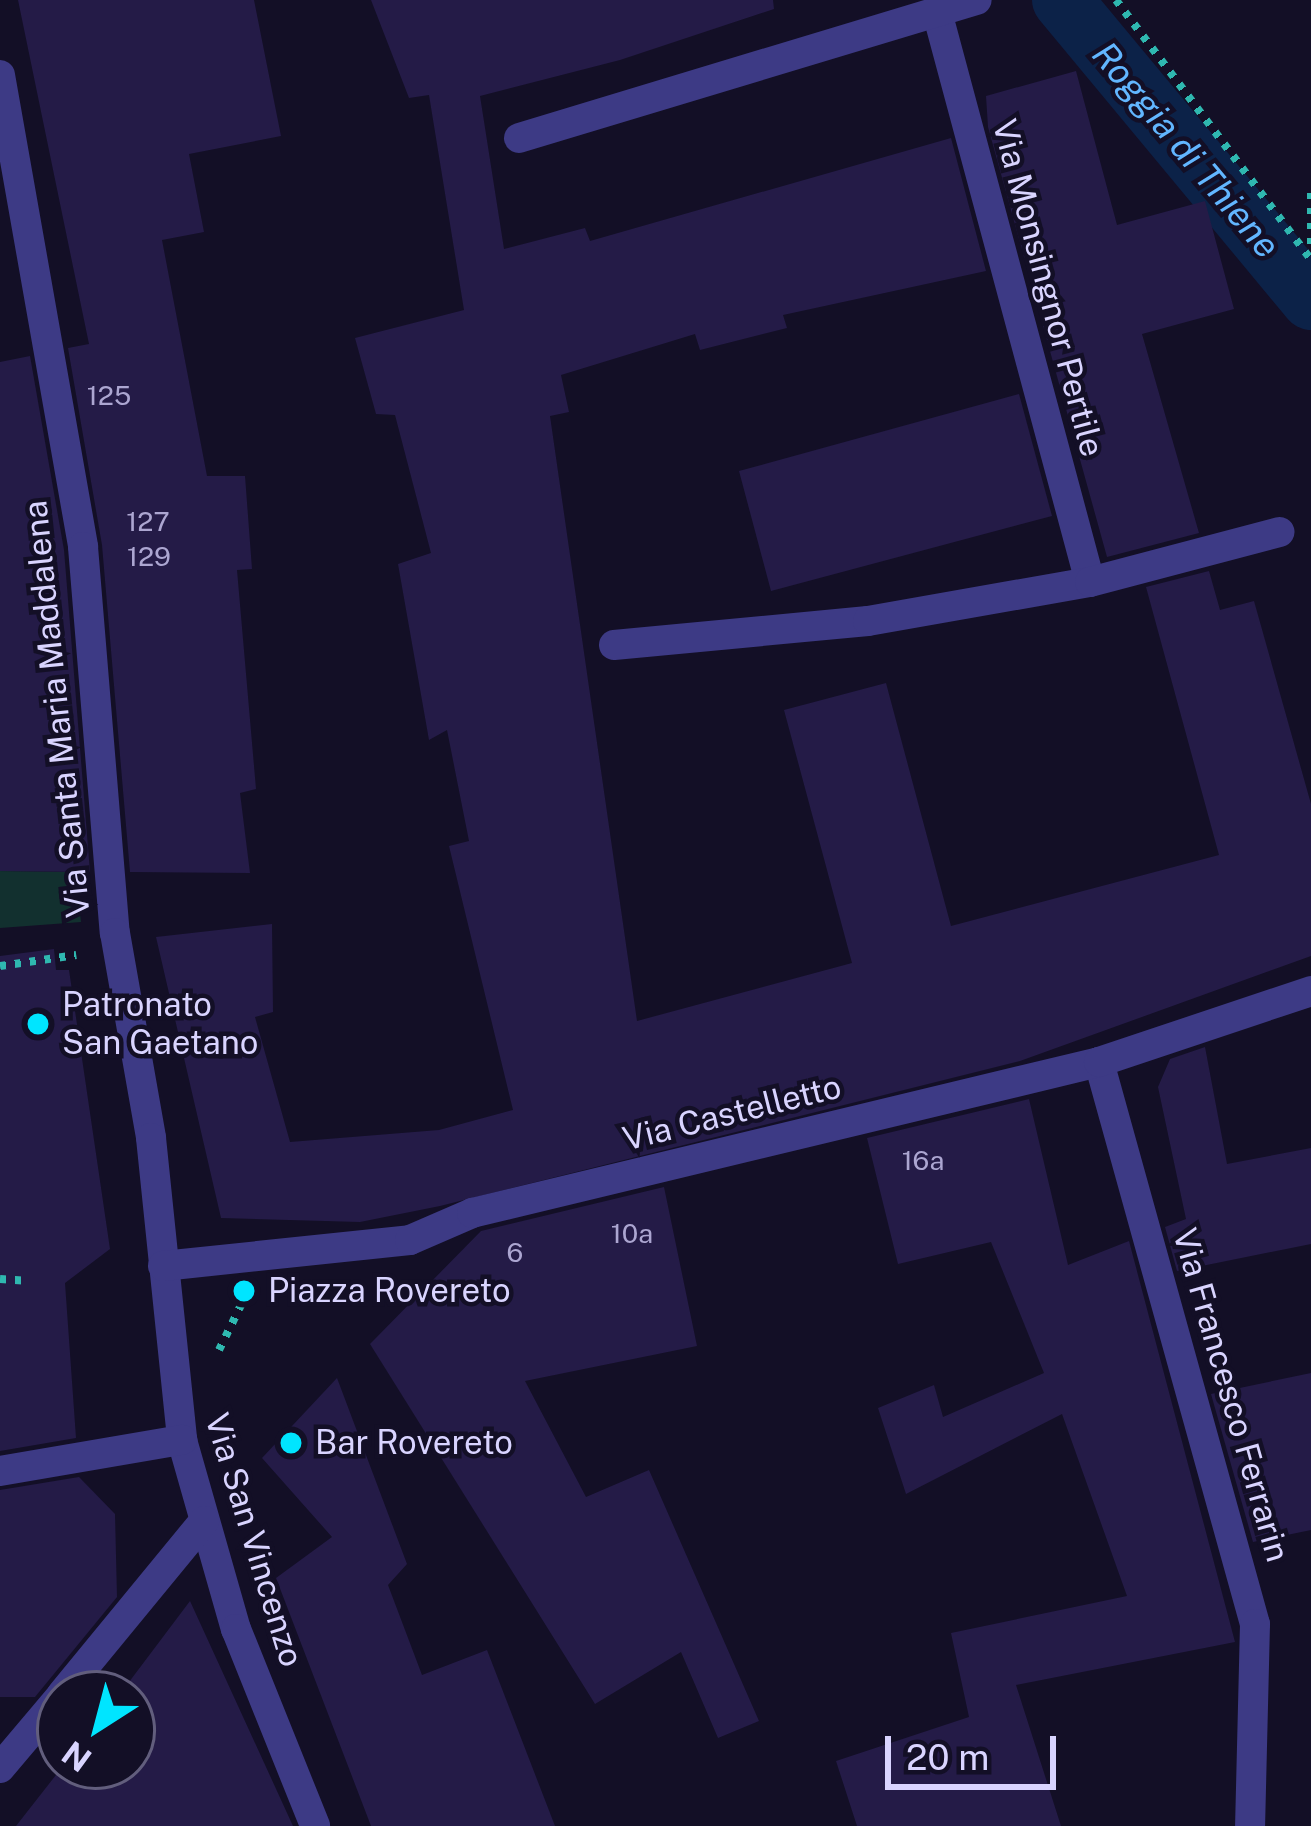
<!DOCTYPE html>
<style>
body{margin:0}
#map{position:relative;width:1311px;height:1826px;overflow:hidden;background:#130f26;font-family:"Public Sans",sans-serif}
div>[style]{position:absolute}
.green>*{inset:0;background:#12302f}
.canal>*{height:60px;margin:-30px;padding:0 30px;transform-origin:30px;border-radius:30px;background:#0c2248}
.building>*{inset:0;background:#241b47}
.path>*{height:8px;margin-top:-4px;transform-origin:0;background:repeating-linear-gradient(90deg,#2fb8b0 0 6px,transparent 0 15px)}
.minor>*{height:30px;margin:-15px;padding:0 15px;transform-origin:15px;border-radius:15px;background:#3d3a85}
.dots>*{width:33px;height:33px;translate:-50% -50%;box-sizing:border-box;border:6px solid #130f26;border-radius:50%}
span{translate:-50% -50%;white-space:nowrap;text-align:center;line-height:1.15;-webkit-text-stroke:9px #130f26;paint-order:stroke}
.number-label{font-size:27px;color:#aca6d1}
.number-label span{-webkit-text-stroke-width:0}
.street-label{font-size:33px;color:#d9d4ff}
.poi-label{font-size:33px;color:#d9d4ff}
.left{translate:0 -50%;text-align:left}
.water-label{font-size:36px;color:#62b6ff;font-style:italic}
.north{position:absolute;left:36px;top:1670px;width:120px;height:120px;box-sizing:border-box;background:#130f26;border:3px solid #625e7d;border-radius:50%;rotate:216deg;font-size:33px;font-weight:700;line-height:48px;text-align:center;color:#d9d4ff}
.north::after{content:'';display:block;margin:auto;width:42px;height:54px;background:#00e5ff;clip-path:polygon(50% 0,100% 100%,50% 72%,0 100%)}
.scale{position:absolute;left:885px;top:1736px;width:171px;height:54px;box-sizing:border-box;border:6px solid #d9d4ff;border-top:0;padding-left:15px;font-size:36px;line-height:42px;white-space:nowrap;color:#d9d4ff;-webkit-text-stroke:9px #130f26;paint-order:stroke}
</style>
<div id="map">
<div class="green">
<div style="clip-path:polygon(0 871px,75px 872px,81px 922px,0 928px)"></div>
</div>
<div class="canal">
<div style="left:1062px;top:0;width:390px;rotate:50.3deg"></div>
</div>
<div class="building">
<div style="clip-path:polygon(18px 0,254px 0,281px 136px,189px 154px,204px 232px,162px 240px,207px 476px,245px 476px,252px 569px,237px 570px,256px 789px,240px 793px,250px 873px,130px 872px,102px 545px,68px 348px,89px 344px)"></div>
<div style="clip-path:polygon(371px 0,773px 0,774px 9px,620px 60px,480px 96px,504px 249px,585px 228px,590px 241px,951px 138px,986px 271px,783px 315px,787px 328px,700px 350px,695px 334px,561px 375px,569px 412px,550px 416px,637px 1021px,852px 963px,784px 710px,886px 683px,951px 926px,1219px 855px,1146px 587px,1209px 571px,1220px 610px,1254px 601px,1311px 804px,1311px 956px,1020px 1061px,440px 1206px,360px 1222px,221px 1218px,156px 937px,272px 924px,273px 1012px,255px 1017px,290px 1142px,439px 1130px,513px 1110px,449px 846px,469px 841px,447px 730px,429px 740px,398px 564px,431px 553px,395px 415px,376px 414px,355px 338px,464px 310px,429px 95px,409px 98px)"></div>
<div style="clip-path:polygon(1076px 71px,1117px 225px,1205px 201px,1234px 309px,1142px 334px,1199px 533px,1107px 557px,988px 127px,986px 96px)"></div>
<div style="clip-path:polygon(30px 356px,64px 550px,90px 872px,0 871px,0 362px)"></div>
<div style="clip-path:polygon(1019px 394px,1052px 516px,771px 591px,739px 471px)"></div>
<div style="clip-path:polygon(54px 949px,56px 970px,69px 970px,110px 1249px,65px 1283px,76px 1438px,0 1451px,0 956px)"></div>
<div style="clip-path:polygon(1205px 1047px,1227px 1164px,1311px 1148px,1311px 1244px,1177px 1271px,1165px 1227px,1186px 1219px,1158px 1087px,1170px 1059px)"></div>
<div style="clip-path:polygon(1029px 1099px,1068px 1265px,1129px 1241px,1235px 1642px,1016px 1685px,1061px 1826px,857px 1826px,836px 1761px,969px 1717px,951px 1633px,1127px 1596px,1062px 1414px,906px 1494px,878px 1408px,934px 1385px,943px 1417px,1044px 1373px,991px 1242px,898px 1264px,867px 1138px)"></div>
<div style="clip-path:polygon(664px 1187px,697px 1346px,525px 1381px,586px 1497px,649px 1470px,759px 1721px,718px 1738px,681px 1652px,595px 1704px,370px 1344px,481px 1231px)"></div>
<div style="clip-path:polygon(1311px 1373px,1311px 1530px,1253px 1542px,1211px 1394px)"></div>
<div style="clip-path:polygon(337px 1378px,407px 1564px,388px 1585px,422px 1675px,487px 1650px,555px 1826px,371px 1826px,276px 1578px,332px 1537px,262px 1458px)"></div>
<div style="clip-path:polygon(79px 1477px,115px 1514px,117px 1597px,35px 1697px,0 1697px,0 1490px)"></div>
<div style="clip-path:polygon(190px 1601px,293px 1826px,16px 1826px,63px 1766px,132px 1766px,132px 1694px,120px 1694px)"></div>
</div>
<div class="path">
<div style="left:1116px;top:0;width:325px;rotate:53.1deg"></div>
<div style="left:1311px;top:193px;width:62px;rotate:90deg"></div>
<div style="left:0;top:966px;width:77px;rotate:-8.2deg"></div>
<div style="left:0;top:1279px;width:26px;rotate:4deg"></div>
<div style="left:219px;top:1350px;width:57px;rotate:-63.9deg"></div>
</div>
<div class="minor">
<div style="left:937px;top:12px;width:590px;rotate:74.97deg"></div>
<div style="left:0;top:75px;width:479px;rotate:80deg"></div>
<div style="left:83px;top:547px;width:387px;rotate:85.3deg"></div>
<div style="left:115px;top:933px;width:208px;rotate:80deg"></div>
<div style="left:151px;top:1138px;width:304px;rotate:84.1deg"></div>
<div style="left:182px;top:1440px;width:197px;rotate:74.1deg"></div>
<div style="left:236px;top:1629px;width:212px;rotate:68.1deg"></div>
<div style="left:519px;top:138px;width:478px;rotate:-16.8deg"></div>
<div style="left:614px;top:645px;width:255px;rotate:-5.4deg"></div>
<div style="left:868px;top:621px;width:225px;rotate:-10deg"></div>
<div style="left:1090px;top:582px;width:196px;rotate:-14.8deg"></div>
<div style="left:1099px;top:1062px;width:583px;rotate:74.49deg"></div>
<div style="left:1255px;top:1624px;width:202px;rotate:91.4deg"></div>
<div style="left:163px;top:1266px;width:248px;rotate:-6deg"></div>
<div style="left:410px;top:1240px;width:68px;rotate:-23.5deg"></div>
<div style="left:472px;top:1213px;width:645px;rotate:-13.54deg"></div>
<div style="left:1099px;top:1062px;width:224px;rotate:-18.5deg"></div>
<div style="left:0;top:1471px;width:185px;rotate:-9.7deg"></div>
<div style="left:62px;top:1694px;width:224px;rotate:-50.6deg"></div>
<div style="left:0;top:1768px;width:93px;rotate:-49.8deg"></div>
</div>
<div class="dots">
<div style="left:38px;top:1024px;background:#00e5ff"></div>
<div style="left:244px;top:1291px;background:#00e5ff"></div>
<div style="left:291px;top:1443px;background:#00e5ff"></div>
</div>
<div class="number-label">
<span style="left:109px;top:396px">125</span>
<span style="left:148px;top:522px">127</span>
<span style="left:149px;top:557px">129</span>
<span style="left:923px;top:1161px">16a</span>
<span style="left:632px;top:1234px">10a</span>
<span style="left:515px;top:1253px">6</span>
</div>
<div class="street-label">
<span style="left:1048px;top:288px;rotate:75deg">Via Monsingnor Pertile</span>
<span style="left:57px;top:709px;rotate:-96deg">Via Santa Maria Maddalena</span>
<span style="left:732px;top:1113px;rotate:-14deg">Via Castelletto</span>
<span style="left:1231px;top:1395px;rotate:74deg">Via Francesco Ferrarin</span>
<span style="left:254px;top:1540px;rotate:73deg">Via San Vincenzo</span>
</div>
<div class="poi-label">
<span class="left" style="left:62px;top:1024px">Patronato<br>San Gaetano</span>
<span class="left" style="left:268px;top:1291px">Piazza Rovereto</span>
<span class="left" style="left:315px;top:1443px">Bar Rovereto</span>
</div>
<div class="water-label">
<span style="left:1186px;top:150px;rotate:50deg">Roggia di Thiene</span>
</div>
<div class="north">N</div>
<div class="scale">20 m</div>
</div>
